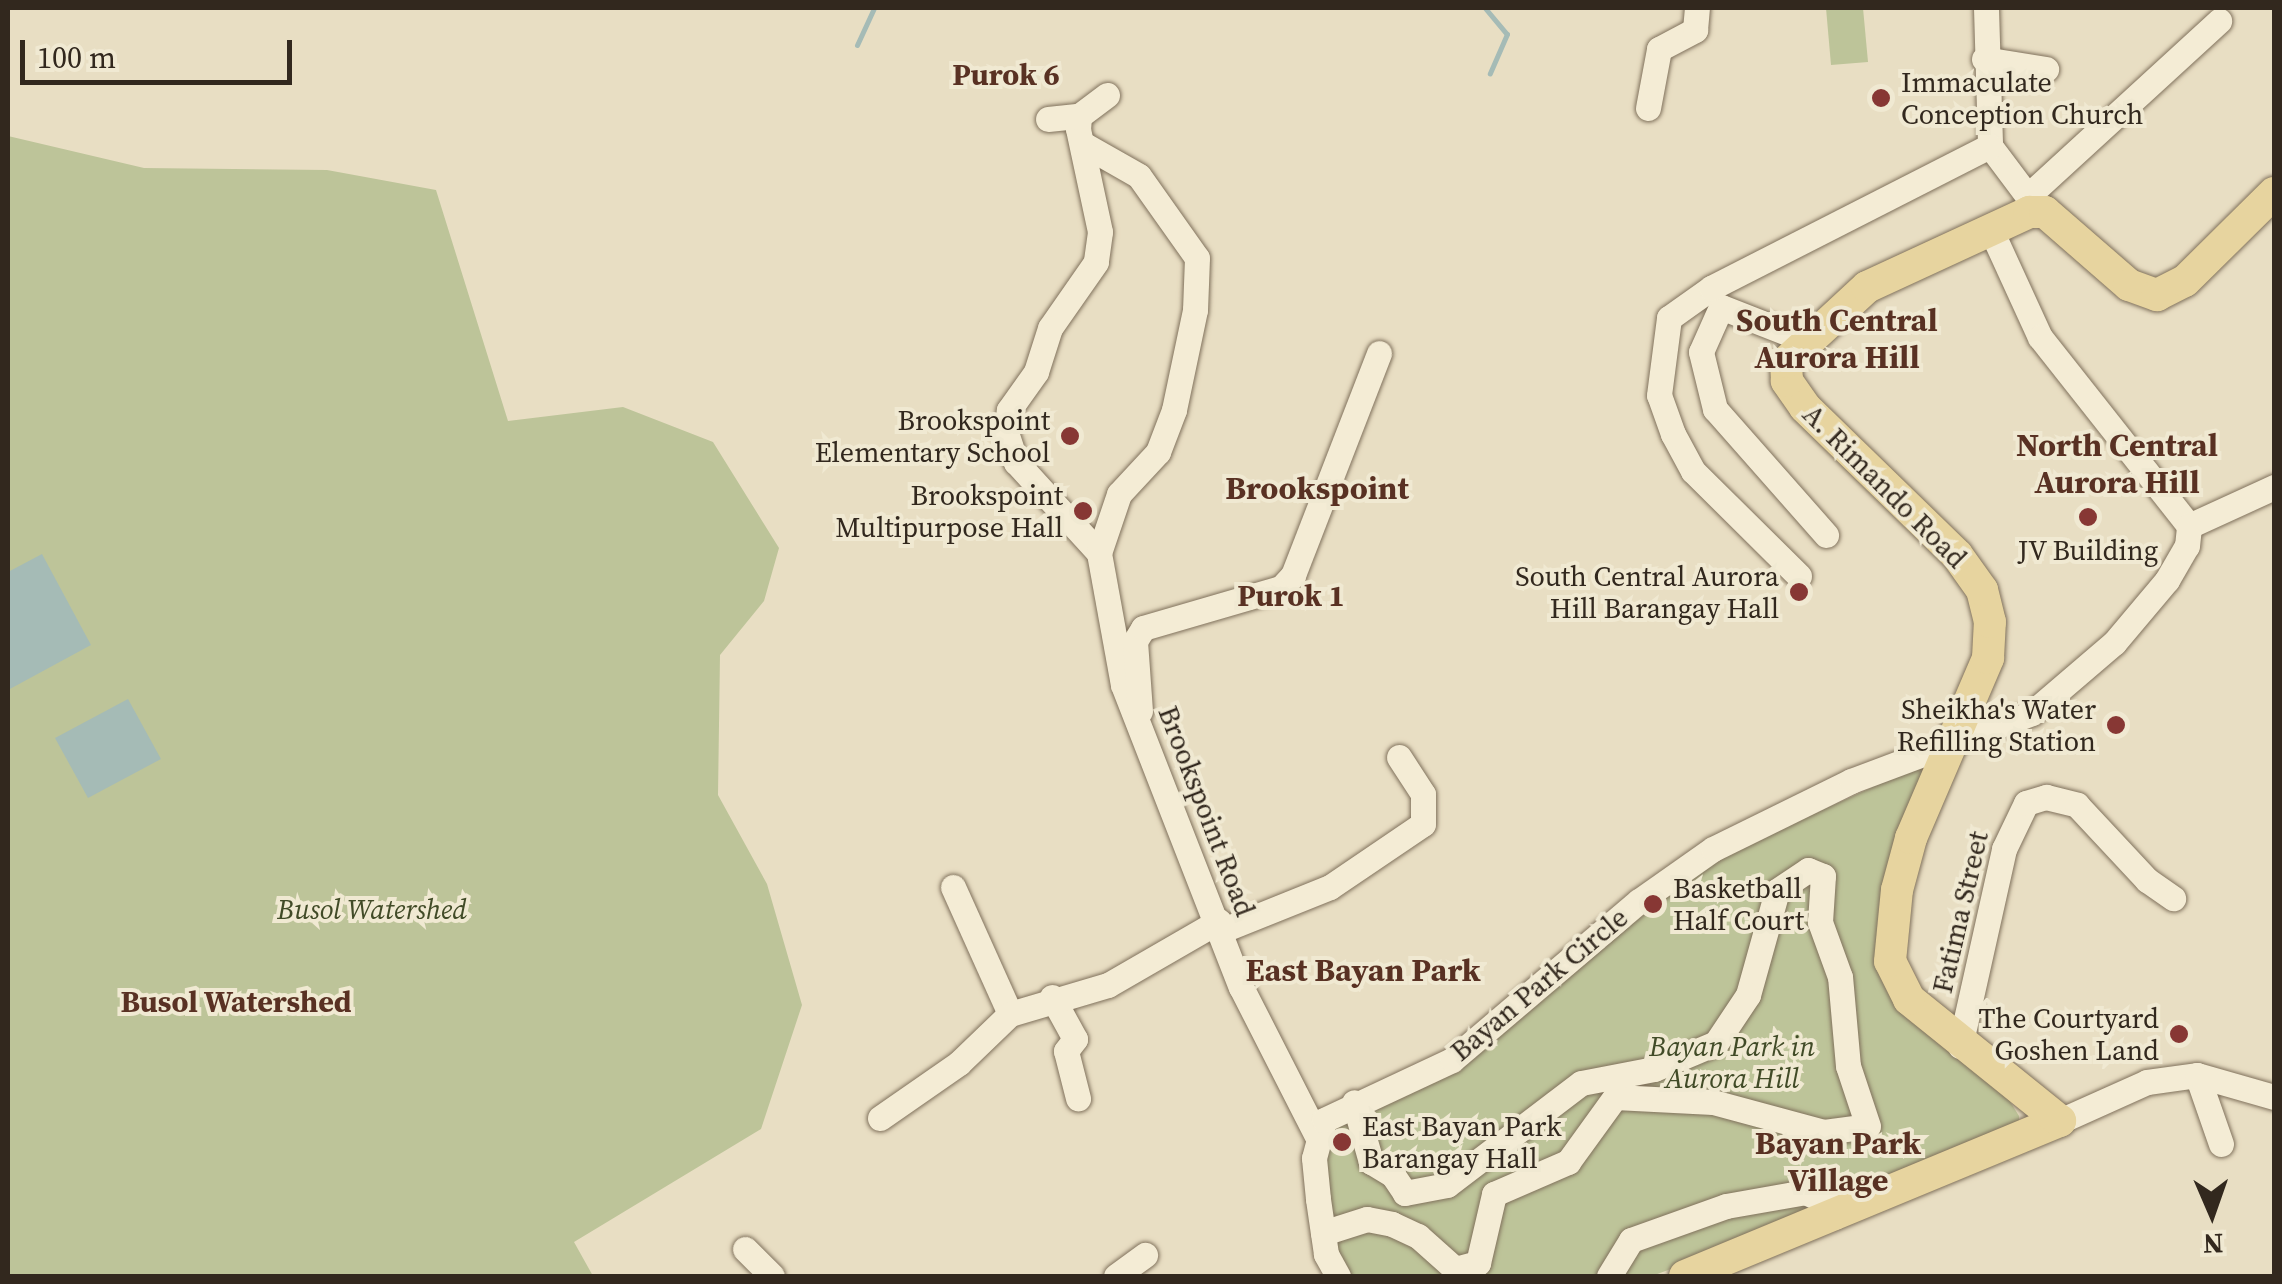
<!DOCTYPE html>
<style>
body{margin:0}
#map{position:relative;width:2282px;height:1284px;overflow:hidden;background:#e8dec3;font-family:"Source Serif 4",serif}
div>[style]{position:absolute}
.green>*{inset:0;background:#bdc499}
.water>*{inset:0;background:#a5bbb6}
.stream>*{height:5px;margin:-2.5px;padding:0 2.5px;transform-origin:2.5px;border-radius:2.5px;background:#a5bbb6}
.roads{filter:drop-shadow(0 0 2px #80715c) drop-shadow(0 0 2px #80715c)}
.minor>*{height:25px;margin:-12.5px;padding:0 12.5px;transform-origin:12.5px;border-radius:12.5px;background:#f4ecd5}
.major>*{height:32px;margin:-16px;padding:0 16px;transform-origin:16px;border-radius:16px;background:#e7d49f}
.dots>*{width:28px;height:28px;translate:-50% -50%;box-sizing:border-box;border:5px solid #f0e9d2;border-radius:50%}
span{translate:-50% -50%;white-space:nowrap;text-align:center;line-height:1.15;-webkit-text-stroke:8px #f0e9d2;paint-order:stroke}
.poi-label{font-size:28px;color:#32281e}
.left{translate:0 -50%;text-align:left}
.right{translate:-100% -50%;text-align:right}
.street-label{font-size:28px;color:#32281e}
.park-label{font-size:28px;color:#414b27;font-style:italic}
.neighbourhood-label{font-size:30px;color:#593123;font-weight:700}
.quarter-label{font-size:32px;color:#593123;font-weight:700}
.frame{position:absolute;inset:0;border:10px solid #32281e;pointer-events:none}
.north{position:absolute;left:2162px;top:1164px;width:100px;height:100px;-webkit-text-stroke:8px #f0e9d2;paint-order:stroke;rotate:178deg;font-size:28px;font-weight:700;line-height:40px;text-align:center;color:#32281e}
.north::after{content:'';display:block;margin:auto;width:35px;height:45px;background:#32281e;clip-path:polygon(50% 0,100% 100%,50% 72%,0 100%)}
.scale{position:absolute;left:20px;top:40px;width:272px;height:45px;box-sizing:border-box;border:5px solid #32281e;border-top:0;padding-left:12px;font-size:30px;line-height:35px;white-space:nowrap;color:#32281e;-webkit-text-stroke:8px #f0e9d2;paint-order:stroke}
</style>
<div id="map">
<div class="green">
<div style="clip-path:polygon(1826px 8px,1863px 8px,1868px 62px,1831px 65px)"></div>
<div style="clip-path:polygon(8px 136px,144px 168px,327px 170px,436px 190px,508px 421px,623px 407px,713px 442px,779px 548px,764px 601px,720px 655px,718px 795px,767px 884px,802px 1005px,761px 1129px,574px 1242px,593px 1276px,8px 1276px)"></div>
<div style="clip-path:polygon(1928px 762px,1879px 938px,2003px 1090px,2019px 1116px,2019px 1139px,1652px 1276px,1354px 1276px,1346px 1271px,1335px 1243px,1325px 1157px,1336px 1123px,1389px 1097px,1717px 858px)"></div>
</div>
<div class="water">
<div style="clip-path:polygon(42px 554px,91px 645px,8px 690px,8px 572px)"></div>
<div style="clip-path:polygon(128px 699px,161px 759px,88px 798px,55px 738px)"></div>
</div>
<div class="stream">
<div style="left:1485px;top:8px;width:34px;rotate:50deg"></div>
<div style="left:1507px;top:34px;width:43px;rotate:113.6deg"></div>
<div style="left:857px;top:45px;width:41px;rotate:-65.3deg"></div>
</div>
<div class="roads">
<div class="minor">
<div style="left:1986px;top:8px;width:138px;rotate:88.3deg"></div>
<div style="left:1990px;top:146px;width:80px;rotate:53.1deg"></div>
<div style="left:1984px;top:59px;width:63px;rotate:9.2deg"></div>
<div style="left:1107px;top:95px;width:35px;rotate:143deg"></div>
<div style="left:1079px;top:116px;width:13px;rotate:94deg"></div>
<div style="left:1078px;top:129px;width:105px;rotate:77.9deg"></div>
<div style="left:1100px;top:232px;width:30px;rotate:98deg"></div>
<div style="left:1096px;top:262px;width:80px;rotate:124.9deg"></div>
<div style="left:1050px;top:328px;width:46px;rotate:107.7deg"></div>
<div style="left:1036px;top:372px;width:47px;rotate:125.4deg"></div>
<div style="left:1009px;top:410px;width:22px;rotate:98deg"></div>
<div style="left:1006px;top:432px;width:32px;rotate:72deg"></div>
<div style="left:1016px;top:462px;width:123px;rotate:47.6deg"></div>
<div style="left:1099px;top:553px;width:134px;rotate:79.7deg"></div>
<div style="left:1123px;top:685px;width:324px;rotate:68.7deg"></div>
<div style="left:1241px;top:987px;width:167px;rotate:63deg"></div>
<div style="left:1648px;top:108px;width:60px;rotate:-79.4deg"></div>
<div style="left:1659px;top:49px;width:41px;rotate:-27.8deg"></div>
<div style="left:1695px;top:30px;width:22px;rotate:-85deg"></div>
<div style="left:1048px;top:119px;width:31px;rotate:-6deg"></div>
<div style="left:1083px;top:144px;width:64px;rotate:29.7deg"></div>
<div style="left:1139px;top:176px;width:100px;rotate:54.7deg"></div>
<div style="left:1197px;top:258px;width:52px;rotate:92.2deg"></div>
<div style="left:1195px;top:310px;width:102px;rotate:101.9deg"></div>
<div style="left:1174px;top:410px;width:45px;rotate:110.9deg"></div>
<div style="left:1158px;top:452px;width:57px;rotate:132.9deg"></div>
<div style="left:1119px;top:494px;width:62px;rotate:108.7deg"></div>
<div style="left:2029px;top:195px;width:258px;rotate:-42.5deg"></div>
<div style="left:1990px;top:228px;width:120px;rotate:65.4deg"></div>
<div style="left:2040px;top:337px;width:241px;rotate:51.7deg"></div>
<div style="left:1800px;top:345px;width:15px;rotate:-132deg"></div>
<div style="left:1790px;top:334px;width:74px;rotate:-158.6deg"></div>
<div style="left:1721px;top:307px;width:49px;rotate:114deg"></div>
<div style="left:1701px;top:352px;width:59px;rotate:76.2deg"></div>
<div style="left:1715px;top:409px;width:168px;rotate:48.6deg"></div>
<div style="left:2189px;top:526px;width:94px;rotate:-24.6deg"></div>
<div style="left:1799px;top:576px;width:149px;rotate:-135.3deg"></div>
<div style="left:1693px;top:471px;width:42px;rotate:-118.4deg"></div>
<div style="left:1673px;top:434px;width:41px;rotate:-109.7deg"></div>
<div style="left:1659px;top:395px;width:78px;rotate:-82.6deg"></div>
<div style="left:1669px;top:318px;width:52px;rotate:-35.5deg"></div>
<div style="left:1711px;top:288px;width:313px;rotate:-27deg"></div>
<div style="left:1140px;top:711px;width:70px;rotate:-94.1deg"></div>
<div style="left:1135px;top:641px;width:15px;rotate:-58deg"></div>
<div style="left:1143px;top:628px;width:144px;rotate:-16.2deg"></div>
<div style="left:1281px;top:588px;width:18px;rotate:-47deg"></div>
<div style="left:1293px;top:575px;width:238px;rotate:-68.8deg"></div>
<div style="left:953px;top:887px;width:139px;rotate:65.8deg"></div>
<div style="left:1223px;top:930px;width:115px;rotate:-21.9deg"></div>
<div style="left:1330px;top:887px;width:112px;rotate:-34.1deg"></div>
<div style="left:1423px;top:824px;width:30px;rotate:-90deg"></div>
<div style="left:1423px;top:794px;width:44px;rotate:-123deg"></div>
<div style="left:1052px;top:997px;width:48px;rotate:61.3deg"></div>
<div style="left:1075px;top:1039px;width:15px;rotate:127deg"></div>
<div style="left:1066px;top:1051px;width:49px;rotate:75.7deg"></div>
<div style="left:1960px;top:1046px;width:202px;rotate:-77.4deg"></div>
<div style="left:2004px;top:849px;width:51px;rotate:-64.4deg"></div>
<div style="left:2026px;top:803px;width:21px;rotate:-17deg"></div>
<div style="left:2046px;top:797px;width:32px;rotate:14deg"></div>
<div style="left:2077px;top:805px;width:103px;rotate:47deg"></div>
<div style="left:2147px;top:880px;width:32px;rotate:35deg"></div>
<div style="left:2197px;top:1075px;width:73px;rotate:70.8deg"></div>
<div style="left:880px;top:1118px;width:96px;rotate:-34.8deg"></div>
<div style="left:959px;top:1063px;width:71px;rotate:-43.9deg"></div>
<div style="left:1010px;top:1014px;width:102px;rotate:-16.5deg"></div>
<div style="left:1108px;top:985px;width:128px;rotate:-30deg"></div>
<div style="left:2060px;top:1121px;width:95px;rotate:-24.1deg"></div>
<div style="left:2147px;top:1082px;width:50px;rotate:-8deg"></div>
<div style="left:2197px;top:1075px;width:80px;rotate:15.9deg"></div>
<div style="left:1323px;top:1233px;width:46px;rotate:-17.7deg"></div>
<div style="left:1367px;top:1219px;width:25px;rotate:11deg"></div>
<div style="left:1392px;top:1224px;width:29px;rotate:25deg"></div>
<div style="left:1418px;top:1236px;width:50px;rotate:41.7deg"></div>
<div style="left:1455px;top:1269px;width:24px;rotate:-15deg"></div>
<div style="left:1478px;top:1263px;width:71px;rotate:-76.9deg"></div>
<div style="left:1494px;top:1194px;width:81px;rotate:-23.4deg"></div>
<div style="left:1568px;top:1162px;width:80px;rotate:-54.1deg"></div>
<div style="left:1615px;top:1097px;width:98px;rotate:2.9deg"></div>
<div style="left:1713px;top:1102px;width:115px;rotate:15.1deg"></div>
<div style="left:1824px;top:1132px;width:44px;rotate:-7.8deg"></div>
<div style="left:1868px;top:1126px;width:63px;rotate:-108.4deg"></div>
<div style="left:1848px;top:1066px;width:89px;rotate:-95.1deg"></div>
<div style="left:1840px;top:977px;width:59px;rotate:-110deg"></div>
<div style="left:1820px;top:922px;width:46px;rotate:-86.3deg"></div>
<div style="left:1823px;top:876px;width:16px;rotate:-158deg"></div>
<div style="left:1808px;top:870px;width:37px;rotate:146deg"></div>
<div style="left:1777px;top:891px;width:108px;rotate:105.6deg"></div>
<div style="left:1748px;top:995px;width:58px;rotate:123.7deg"></div>
<div style="left:1716px;top:1043px;width:67px;rotate:157.2deg"></div>
<div style="left:1654px;top:1069px;width:74px;rotate:169.1deg"></div>
<div style="left:1581px;top:1083px;width:168px;rotate:142.7deg"></div>
<div style="left:1447px;top:1185px;width:43px;rotate:169.2deg"></div>
<div style="left:1405px;top:1193px;width:22px;rotate:-124deg"></div>
<div style="left:1393px;top:1175px;width:26px;rotate:-149deg"></div>
<div style="left:1371px;top:1162px;width:62px;rotate:-105.8deg"></div>
<div style="left:745px;top:1249px;width:38px;rotate:45deg"></div>
<div style="left:1116px;top:1276px;width:36px;rotate:-36deg"></div>
<div style="left:1338px;top:1276px;width:25px;rotate:-119deg"></div>
<div style="left:1326px;top:1254px;width:56px;rotate:-98.3deg"></div>
<div style="left:1318px;top:1199px;width:41px;rotate:-95.6deg"></div>
<div style="left:1314px;top:1158px;width:39px;rotate:-75deg"></div>
<div style="left:1324px;top:1120px;width:141px;rotate:-25.1deg"></div>
<div style="left:1452px;top:1060px;width:245px;rotate:-40.4deg"></div>
<div style="left:1639px;top:901px;width:90px;rotate:-35.1deg"></div>
<div style="left:1713px;top:849px;width:154px;rotate:-26.2deg"></div>
<div style="left:1851px;top:781px;width:193px;rotate:-20.6deg"></div>
<div style="left:2032px;top:713px;width:108px;rotate:-40.5deg"></div>
<div style="left:2114px;top:643px;width:82px;rotate:-49.9deg"></div>
<div style="left:2167px;top:580px;width:39px;rotate:-60deg"></div>
<div style="left:2187px;top:546px;width:20px;rotate:-84deg"></div>
<div style="left:1609px;top:1276px;width:42px;rotate:-58.6deg"></div>
<div style="left:1631px;top:1240px;width:101px;rotate:-19.7deg"></div>
<div style="left:1726px;top:1206px;width:80px;rotate:-10deg"></div>
<div style="left:1805px;top:1192px;width:26px;rotate:25deg"></div>
<div style="left:1829px;top:1203px;width:15px;rotate:67deg"></div>
</div>
<div class="major">
<div style="left:1685px;top:1276px;width:406px;rotate:-22.5deg"></div>
<div style="left:2060px;top:1121px;width:194px;rotate:-141.1deg"></div>
<div style="left:1909px;top:999px;width:42px;rotate:-116.6deg"></div>
<div style="left:1890px;top:961px;width:71px;rotate:-84.4deg"></div>
<div style="left:1897px;top:890px;width:54px;rotate:-74.9deg"></div>
<div style="left:1911px;top:838px;width:196px;rotate:-66.8deg"></div>
<div style="left:1988px;top:658px;width:36px;rotate:-87deg"></div>
<div style="left:1990px;top:622px;width:33px;rotate:-104deg"></div>
<div style="left:1982px;top:590px;width:43px;rotate:-125.5deg"></div>
<div style="left:1957px;top:555px;width:212px;rotate:-135.8deg"></div>
<div style="left:1805px;top:407px;width:32px;rotate:-125deg"></div>
<div style="left:1787px;top:381px;width:19px;rotate:-93deg"></div>
<div style="left:1786px;top:362px;width:110px;rotate:-42.8deg"></div>
<div style="left:1867px;top:287px;width:179px;rotate:-24.8deg"></div>
<div style="left:2029px;top:212px;width:16px"></div>
<div style="left:2045px;top:212px;width:111px;rotate:41deg"></div>
<div style="left:2129px;top:285px;width:30px;rotate:20deg"></div>
<div style="left:2157px;top:295px;width:31px;rotate:-27deg"></div>
<div style="left:2185px;top:281px;width:125px;rotate:-44.7deg"></div>
</div>
</div>
<div class="dots">
<div style="left:1881px;top:98px;background:#873734"></div>
<div style="left:1070px;top:436px;background:#873734"></div>
<div style="left:1083px;top:511px;background:#873734"></div>
<div style="left:2088px;top:517px;background:#873734"></div>
<div style="left:1799px;top:592px;background:#873734"></div>
<div style="left:2116px;top:725px;background:#873734"></div>
<div style="left:1653px;top:904px;background:#873734"></div>
<div style="left:2179px;top:1034px;background:#873734"></div>
<div style="left:1342px;top:1142px;background:#873734"></div>
</div>
<div class="poi-label">
<span class="left" style="left:1901px;top:98px">Immaculate<br>Conception Church</span>
<span class="right" style="left:1050px;top:436px">Brookspoint<br>Elementary School</span>
<span class="right" style="left:1063px;top:511px">Brookspoint<br>Multipurpose Hall</span>
<span style="left:2088px;top:550px">JV Building</span>
<span class="right" style="left:1779px;top:592px">South Central Aurora<br>Hill Barangay Hall</span>
<span class="right" style="left:2096px;top:725px">Sheikha's Water<br>Refilling Station</span>
<span class="left" style="left:1673px;top:904px">Basketball<br>Half Court</span>
<span class="right" style="left:2159px;top:1034px">The Courtyard<br>Goshen Land</span>
<span class="left" style="left:1362px;top:1142px">East Bayan Park<br>Barangay Hall</span>
</div>
<div class="street-label">
<span style="left:1885px;top:486px;rotate:45deg">A. Rimando Road</span>
<span style="left:1207px;top:811px;rotate:69deg">Brookspoint Road</span>
<span style="left:1960px;top:912px;rotate:-77deg">Fatima Street</span>
<span style="left:1539px;top:984px;rotate:-40deg">Bayan Park Circle</span>
</div>
<div class="park-label">
<span style="left:372px;top:909px">Busol Watershed</span>
<span style="left:1732px;top:1062px">Bayan Park in<br>Aurora Hill</span>
</div>
<div class="neighbourhood-label">
<span style="left:1006px;top:75px">Purok 6</span>
<span style="left:1291px;top:596px">Purok 1</span>
<span style="left:236px;top:1002px">Busol Watershed</span>
</div>
<div class="quarter-label">
<span style="left:1837px;top:339px">South Central<br>Aurora Hill</span>
<span style="left:2117px;top:464px">North Central<br>Aurora Hill</span>
<span style="left:1317px;top:488px">Brookspoint</span>
<span style="left:1363px;top:970px">East Bayan Park</span>
<span style="left:1838px;top:1162px">Bayan Park<br>Village</span>
</div>
<div class="frame"></div>
<div class="north">N</div>
<div class="scale">100 m</div>
</div>
